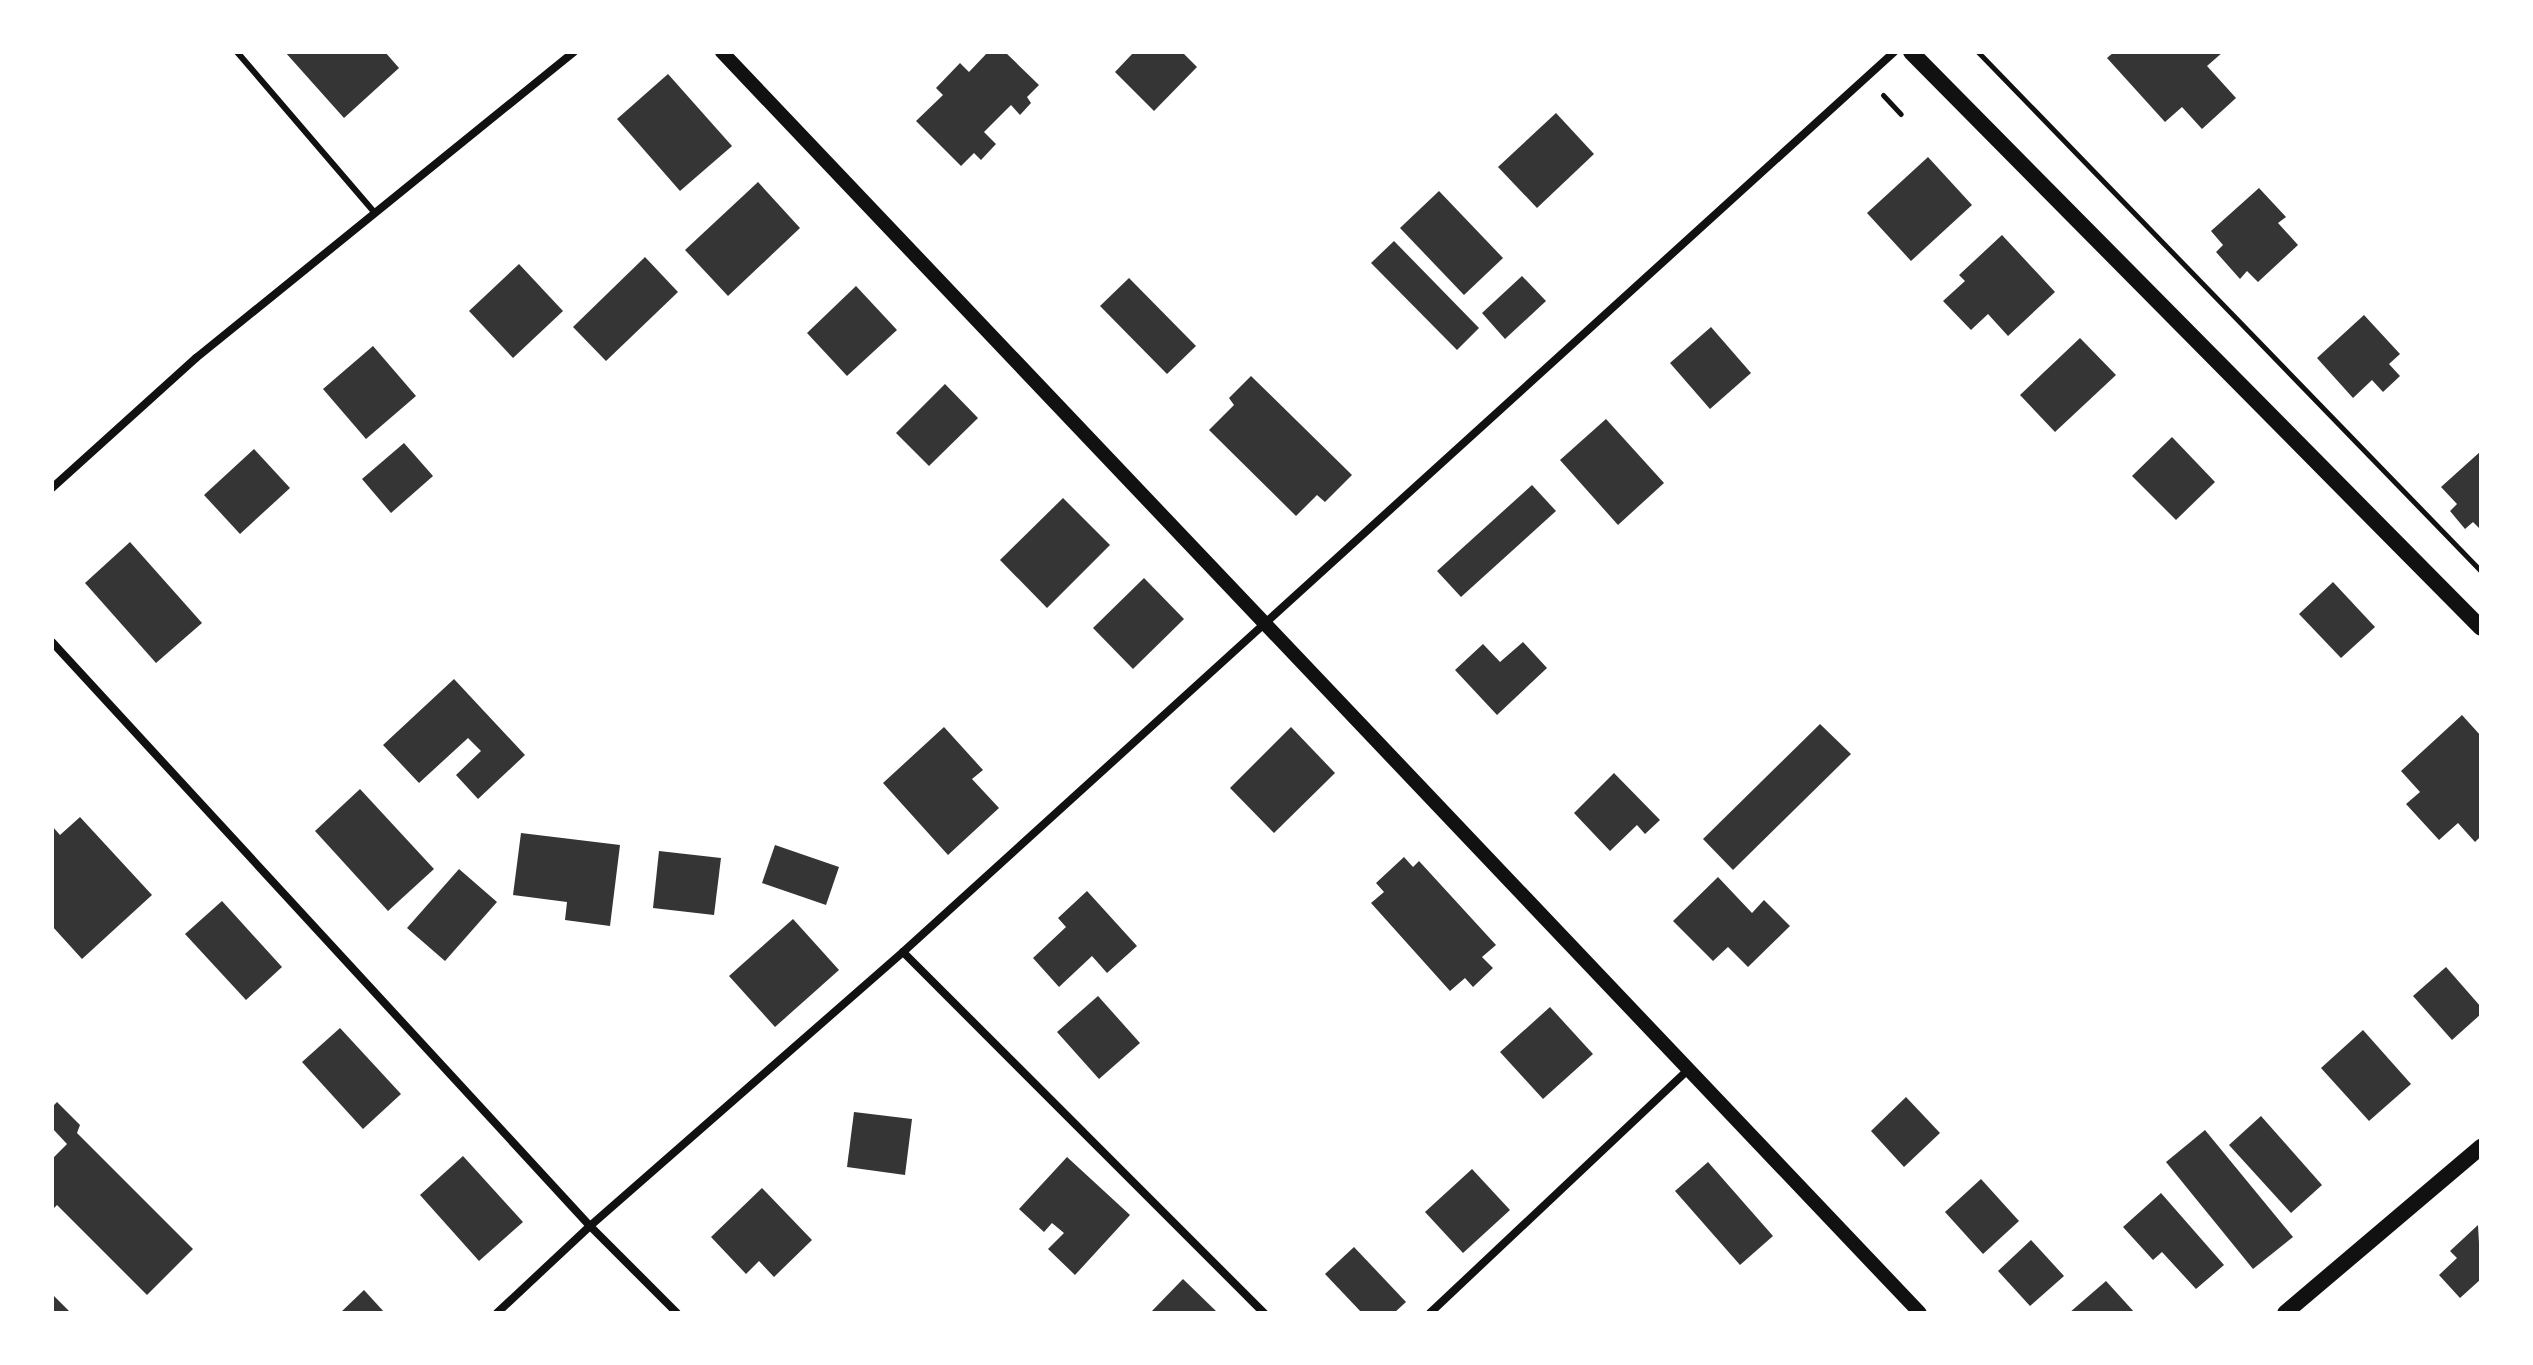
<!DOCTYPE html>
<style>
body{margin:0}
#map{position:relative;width:2533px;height:1365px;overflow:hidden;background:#fff;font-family:Raleway,sans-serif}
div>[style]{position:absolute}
.building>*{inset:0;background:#353535}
.path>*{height:5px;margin:-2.5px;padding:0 2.5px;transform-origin:2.5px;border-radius:2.5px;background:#111}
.service>*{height:6px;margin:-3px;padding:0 3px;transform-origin:3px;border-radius:3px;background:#111}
.minor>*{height:8px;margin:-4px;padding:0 4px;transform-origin:4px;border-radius:4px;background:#111}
.tertiary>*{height:14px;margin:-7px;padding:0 7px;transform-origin:7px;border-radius:7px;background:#111}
.secondary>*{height:16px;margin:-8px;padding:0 8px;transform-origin:8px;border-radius:8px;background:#111}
span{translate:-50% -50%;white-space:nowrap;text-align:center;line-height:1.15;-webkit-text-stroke:6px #fff;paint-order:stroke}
.frame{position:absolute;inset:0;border:54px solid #fff;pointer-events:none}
</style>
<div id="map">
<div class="building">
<div style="clip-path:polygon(285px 52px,385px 52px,399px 68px,344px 118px)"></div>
<div style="clip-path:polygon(988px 52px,1005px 52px,1039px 85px,1027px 97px,1031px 103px,1020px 115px,1011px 105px,984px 132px,996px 144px,981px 160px,974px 153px,961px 166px,916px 121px,943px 95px,936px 88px,960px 63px,969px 72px)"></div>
<div style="clip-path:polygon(1134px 52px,1182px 52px,1197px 67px,1154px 111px,1115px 72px)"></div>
<div style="clip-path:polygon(2114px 52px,2223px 52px,2207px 66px,2236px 98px,2202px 129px,2182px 107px,2165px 122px,2107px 58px)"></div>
<div style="clip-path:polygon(668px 74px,732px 146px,680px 191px,617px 119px)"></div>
<div style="clip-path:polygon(1556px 113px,1594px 154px,1537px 208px,1498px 167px)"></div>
<div style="clip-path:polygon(1928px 157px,1972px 205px,1911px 261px,1867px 213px)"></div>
<div style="clip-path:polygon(758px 182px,800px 228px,728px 296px,685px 250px)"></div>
<div style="clip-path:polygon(2259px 188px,2286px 217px,2278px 223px,2298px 245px,2258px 282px,2247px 271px,2240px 279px,2216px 252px,2223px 245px,2211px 231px)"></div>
<div style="clip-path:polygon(1439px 191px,1503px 258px,1464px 295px,1400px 228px)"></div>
<div style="clip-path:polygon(2002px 235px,2055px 292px,2008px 336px,1988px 314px,1971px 330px,1943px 301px,1965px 281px,1959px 275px)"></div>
<div style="clip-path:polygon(1394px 241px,1479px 328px,1457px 350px,1371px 263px)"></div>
<div style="clip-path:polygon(645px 257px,678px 292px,606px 361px,573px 327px)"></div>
<div style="clip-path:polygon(519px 264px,563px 311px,513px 358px,469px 311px)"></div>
<div style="clip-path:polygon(1522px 276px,1546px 301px,1505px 339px,1482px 313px)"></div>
<div style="clip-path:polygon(1129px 278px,1196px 346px,1167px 374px,1100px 306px)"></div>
<div style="clip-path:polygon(856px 286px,897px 330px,847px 376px,807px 333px)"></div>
<div style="clip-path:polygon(2364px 315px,2400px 354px,2389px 364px,2400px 376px,2383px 392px,2372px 380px,2353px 398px,2317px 358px)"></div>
<div style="clip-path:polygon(1711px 327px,1751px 373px,1710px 409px,1670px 363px)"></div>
<div style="clip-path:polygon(2080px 338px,2116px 375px,2055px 432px,2020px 395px)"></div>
<div style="clip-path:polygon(373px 346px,416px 396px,366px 439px,323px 389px)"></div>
<div style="clip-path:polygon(1251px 376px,1352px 475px,1325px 502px,1317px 495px,1296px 516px,1209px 430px,1234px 405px,1229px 398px)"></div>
<div style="clip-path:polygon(945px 384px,978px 418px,929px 466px,896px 433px)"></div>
<div style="clip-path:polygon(1606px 419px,1664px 483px,1618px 525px,1560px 460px)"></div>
<div style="clip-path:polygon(2172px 437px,2215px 482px,2176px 520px,2132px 476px)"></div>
<div style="clip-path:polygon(404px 443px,433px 476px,391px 513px,362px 479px)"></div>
<div style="clip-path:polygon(254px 449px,290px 488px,240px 534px,204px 495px)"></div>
<div style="clip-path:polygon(2481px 451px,2481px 530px,2473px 522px,2465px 529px,2450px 511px,2457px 504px,2441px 487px)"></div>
<div style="clip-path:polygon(1532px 485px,1556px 511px,1461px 597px,1437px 571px)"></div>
<div style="clip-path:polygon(1063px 498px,1110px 545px,1047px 608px,1000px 560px)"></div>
<div style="clip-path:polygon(130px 542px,202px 623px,156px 663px,85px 583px)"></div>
<div style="clip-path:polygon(1144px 578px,1184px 619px,1133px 669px,1093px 628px)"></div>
<div style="clip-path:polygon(2333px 582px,2375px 627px,2341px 658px,2299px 614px)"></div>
<div style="clip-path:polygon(1523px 642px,1547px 668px,1497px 715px,1455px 670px,1483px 644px,1500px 662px)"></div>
<div style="clip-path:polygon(454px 679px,525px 755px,478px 799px,456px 775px,481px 751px,468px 738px,419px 783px,383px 745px)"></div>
<div style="clip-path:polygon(2462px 715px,2481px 736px,2481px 836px,2475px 842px,2458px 823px,2439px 840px,2406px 804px,2420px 792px,2401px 771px)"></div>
<div style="clip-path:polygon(1820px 724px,1851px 754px,1733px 870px,1703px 839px)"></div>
<div style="clip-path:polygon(944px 727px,983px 770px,972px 779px,999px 808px,948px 855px,883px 783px)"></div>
<div style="clip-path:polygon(1291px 727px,1335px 773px,1274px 833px,1230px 788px)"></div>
<div style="clip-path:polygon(1614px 773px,1660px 820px,1645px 834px,1637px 825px,1610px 851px,1574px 813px)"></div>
<div style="clip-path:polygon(360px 789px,434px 869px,388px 911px,315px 831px)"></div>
<div style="clip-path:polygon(80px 817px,152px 895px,82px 959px,52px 926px,52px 826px,60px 835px)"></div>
<div style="clip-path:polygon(521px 833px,620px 845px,610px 926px,565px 920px,567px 902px,513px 895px)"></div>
<div style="clip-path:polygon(775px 845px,839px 867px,826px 905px,762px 883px)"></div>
<div style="clip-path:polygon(659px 851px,721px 858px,714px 915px,653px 908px)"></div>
<div style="clip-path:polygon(1404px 857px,1413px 867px,1419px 861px,1496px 945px,1482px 957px,1493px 968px,1473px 987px,1465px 978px,1450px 991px,1371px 903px,1384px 892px,1376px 883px)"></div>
<div style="clip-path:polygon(459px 869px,497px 902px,445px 961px,407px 928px)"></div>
<div style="clip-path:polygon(1718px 877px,1752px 913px,1764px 900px,1790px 926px,1748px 967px,1728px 947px,1713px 961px,1673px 921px)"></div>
<div style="clip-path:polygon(1087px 891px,1137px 946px,1107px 973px,1092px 956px,1059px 987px,1033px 958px,1066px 927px,1058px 918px)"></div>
<div style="clip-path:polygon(222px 901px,282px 967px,246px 1000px,185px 934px)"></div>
<div style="clip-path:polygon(793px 919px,839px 970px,775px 1027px,729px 976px)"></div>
<div style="clip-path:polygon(2446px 967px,2481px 1007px,2481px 1014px,2452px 1040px,2413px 996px)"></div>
<div style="clip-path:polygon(1098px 996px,1140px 1043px,1099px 1079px,1057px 1032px)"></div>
<div style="clip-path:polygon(1550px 1007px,1593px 1054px,1543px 1099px,1500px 1052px)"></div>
<div style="clip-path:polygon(340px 1028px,401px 1094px,363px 1129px,302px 1062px)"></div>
<div style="clip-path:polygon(2363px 1030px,2411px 1084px,2369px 1121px,2321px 1068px)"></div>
<div style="clip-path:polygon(1906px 1097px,1940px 1133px,1904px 1167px,1871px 1131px)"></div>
<div style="clip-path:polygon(57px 1102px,80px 1125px,77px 1133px,193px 1249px,147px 1295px,57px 1205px,52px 1210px,52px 1159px,67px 1144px,52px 1128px,52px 1107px)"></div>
<div style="clip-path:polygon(854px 1112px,912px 1119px,905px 1175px,847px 1167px)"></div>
<div style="clip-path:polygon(2261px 1116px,2322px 1185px,2291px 1213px,2229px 1145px)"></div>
<div style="clip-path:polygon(2205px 1130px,2293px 1237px,2253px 1269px,2166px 1162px)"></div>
<div style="clip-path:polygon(463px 1156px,523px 1222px,479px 1261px,420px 1195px)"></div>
<div style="clip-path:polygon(1067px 1157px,1130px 1215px,1075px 1275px,1048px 1249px,1064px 1233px,1052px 1223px,1044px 1232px,1019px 1209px)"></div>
<div style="clip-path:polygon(1708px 1162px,1773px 1236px,1740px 1265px,1675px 1191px)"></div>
<div style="clip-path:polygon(1472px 1169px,1510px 1210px,1463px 1253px,1425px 1212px)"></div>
<div style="clip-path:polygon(1981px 1179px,2019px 1221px,1983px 1254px,1945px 1212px)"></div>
<div style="clip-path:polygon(762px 1188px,812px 1240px,774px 1277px,759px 1261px,746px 1274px,711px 1237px)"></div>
<div style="clip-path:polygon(2161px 1193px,2224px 1265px,2196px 1289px,2162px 1252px,2153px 1260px,2123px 1227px)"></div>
<div style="clip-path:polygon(2478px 1225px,2481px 1279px,2460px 1298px,2439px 1275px,2457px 1258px,2450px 1251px)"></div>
<div style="clip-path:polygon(2031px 1240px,2064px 1276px,2030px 1306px,1998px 1271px)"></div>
<div style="clip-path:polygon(1354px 1247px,1406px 1302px,1394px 1313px,1362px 1313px,1325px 1274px)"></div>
<div style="clip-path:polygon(1183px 1279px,1218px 1313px,1150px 1313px)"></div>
<div style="clip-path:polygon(2106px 1281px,2135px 1313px,2069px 1313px)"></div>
<div style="clip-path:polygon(364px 1290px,385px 1313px,340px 1313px)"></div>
<div style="clip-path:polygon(52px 1294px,71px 1313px,52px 1313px)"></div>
</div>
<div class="path">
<div style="left:1978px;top:52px;width:723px;rotate:45.9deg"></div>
<div style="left:1883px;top:95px;width:26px;rotate:47deg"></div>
</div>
<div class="service">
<div style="left:237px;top:52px;width:212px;rotate:49.4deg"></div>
</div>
<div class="minor">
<div style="left:52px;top:488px;width:194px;rotate:-42.1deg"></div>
<div style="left:196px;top:358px;width:486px;rotate:-39deg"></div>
<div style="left:52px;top:642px;width:794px;rotate:47.35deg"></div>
<div style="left:590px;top:1226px;width:123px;rotate:45deg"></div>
<div style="left:903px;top:952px;width:511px;rotate:45deg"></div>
<div style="left:497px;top:1313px;width:127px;rotate:-43.1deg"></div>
<div style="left:590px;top:1226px;width:416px;rotate:-41.2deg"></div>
<div style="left:903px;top:952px;width:1339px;rotate:-42.24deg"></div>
<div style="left:1430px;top:1313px;width:357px;rotate:-43.3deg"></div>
</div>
<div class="tertiary">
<div style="left:722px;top:52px;width:1739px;rotate:46.47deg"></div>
</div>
<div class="secondary">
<div style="left:1911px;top:52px;width:810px;rotate:45.3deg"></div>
<div style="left:2285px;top:1313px;width:257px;rotate:-40.3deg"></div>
</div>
<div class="frame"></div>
</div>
